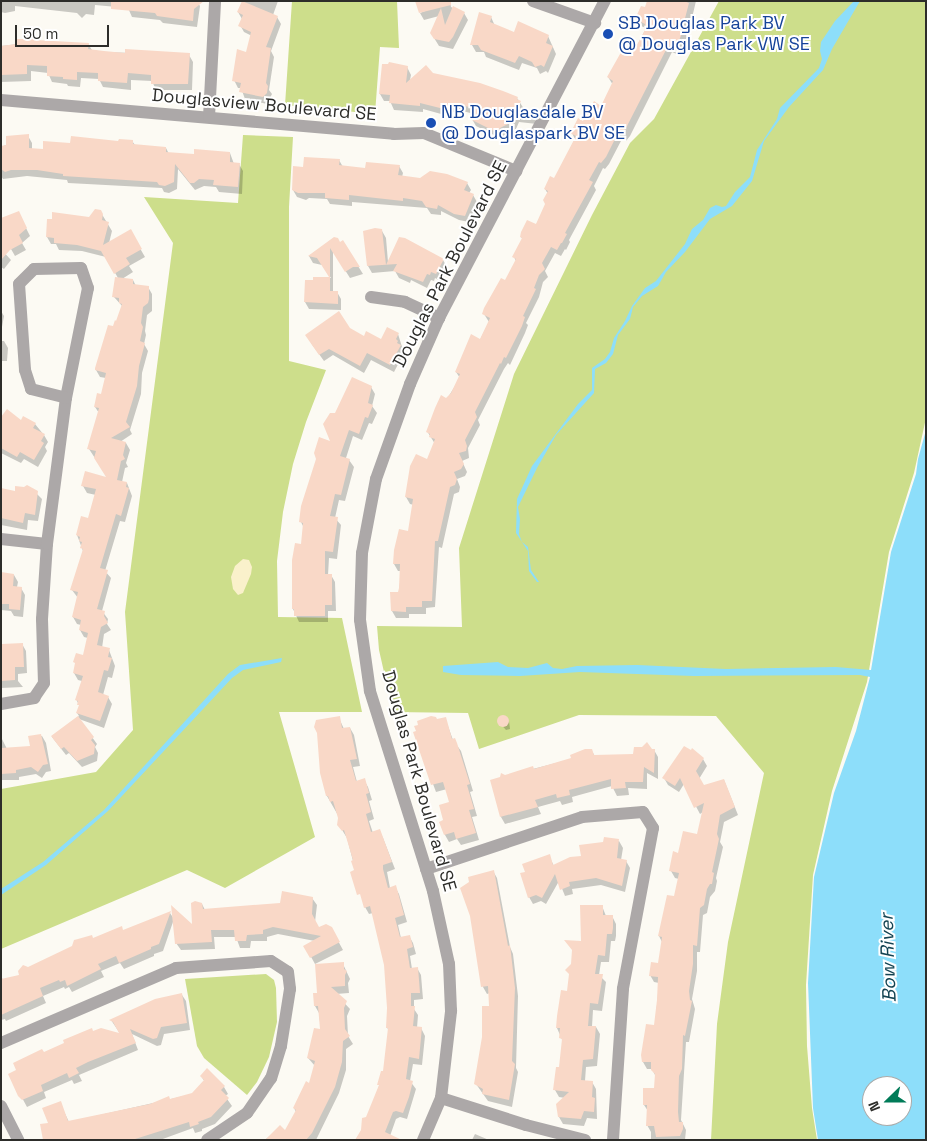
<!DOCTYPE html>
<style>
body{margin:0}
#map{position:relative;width:927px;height:1141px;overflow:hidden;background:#fcfaf3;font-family:"Space Grotesk",sans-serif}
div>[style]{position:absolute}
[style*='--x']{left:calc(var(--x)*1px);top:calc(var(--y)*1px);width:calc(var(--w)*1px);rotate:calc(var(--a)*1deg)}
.green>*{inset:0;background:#cdde8b}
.sand>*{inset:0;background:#faf1cb}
.water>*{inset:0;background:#8ddefa}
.shadow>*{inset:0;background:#0003}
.building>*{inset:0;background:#f9d8c7}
.round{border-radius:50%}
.minor>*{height:12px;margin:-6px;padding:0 6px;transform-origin:6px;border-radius:6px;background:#aca8a8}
.dots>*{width:14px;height:14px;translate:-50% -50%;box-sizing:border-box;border:2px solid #fff;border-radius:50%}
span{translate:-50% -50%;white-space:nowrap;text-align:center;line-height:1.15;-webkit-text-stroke:4px #fff;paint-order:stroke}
.transit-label{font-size:18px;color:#164399}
.left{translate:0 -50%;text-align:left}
.street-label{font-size:18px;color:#2d2d2a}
.water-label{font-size:19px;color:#144453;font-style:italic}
.frame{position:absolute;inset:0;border:2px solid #2d2d2a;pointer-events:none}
.north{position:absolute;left:862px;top:1076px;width:50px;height:50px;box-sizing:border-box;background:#fff;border:1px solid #ababaa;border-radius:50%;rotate:248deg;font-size:14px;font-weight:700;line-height:20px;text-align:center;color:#2d2d2a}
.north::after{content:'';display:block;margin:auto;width:18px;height:22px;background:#007b58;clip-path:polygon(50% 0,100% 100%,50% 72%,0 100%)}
.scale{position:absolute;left:15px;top:25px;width:94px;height:22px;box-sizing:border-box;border:2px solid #2d2d2a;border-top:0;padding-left:6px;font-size:15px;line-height:18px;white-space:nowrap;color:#2d2d2a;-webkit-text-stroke:4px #fff;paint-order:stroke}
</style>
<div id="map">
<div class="green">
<div style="clip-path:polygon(292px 1px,397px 1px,399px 48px,380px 47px,375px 114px,285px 105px)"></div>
<div style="clip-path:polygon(719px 1px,926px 1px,926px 418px,914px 473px,889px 552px,867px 682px,832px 791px,813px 875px,806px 985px,807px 1046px,812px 1108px,817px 1140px,711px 1140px,717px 1024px,728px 942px,764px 773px,716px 716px,579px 715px,479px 749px,468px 713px,393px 712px,379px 650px,377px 626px,462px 627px,459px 548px,514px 374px,592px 215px,630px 143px,654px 119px)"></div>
<div style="clip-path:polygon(243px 135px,293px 137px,289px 207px,289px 361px,326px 370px,306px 422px,293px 464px,283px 512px,277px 561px,278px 617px,342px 618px,362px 712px,279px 712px,315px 837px,225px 888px,187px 870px,1px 949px,1px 789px,96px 772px,133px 730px,125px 612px,173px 243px,144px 197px,238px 203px)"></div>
<div style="clip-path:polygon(266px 974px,274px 980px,276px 988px,277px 1022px,269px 1057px,257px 1082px,247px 1095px,204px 1058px,197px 1046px,185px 979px)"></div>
</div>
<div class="sand">
<div style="clip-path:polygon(243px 559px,249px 560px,252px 567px,251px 574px,243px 593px,238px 595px,233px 589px,231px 577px,235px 566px)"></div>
</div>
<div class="water">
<div style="clip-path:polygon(854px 1px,860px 1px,832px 49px,823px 70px,789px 107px,764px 141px,752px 181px,732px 206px,710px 219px,685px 252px,666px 272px,658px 286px,642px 296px,633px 307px,630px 319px,618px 335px,613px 354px,606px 363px,595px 369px,594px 393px,556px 435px,537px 468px,518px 507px,520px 519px,519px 534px,522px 542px,528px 547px,531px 570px,539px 582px,537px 582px,529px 571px,528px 551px,516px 533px,517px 499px,532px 466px,578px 404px,592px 390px,592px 368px,605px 359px,610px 352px,614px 338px,625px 321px,632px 306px,645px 288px,656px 281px,685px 244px,692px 229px,703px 220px,710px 208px,716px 205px,722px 207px,726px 206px,735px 192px,750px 177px,757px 150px,777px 119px,780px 108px,819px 68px,822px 59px,820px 51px,821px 42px,835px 21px)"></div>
<div style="clip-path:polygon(evenodd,926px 430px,926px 1140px,818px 1140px,813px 1108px,808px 983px,814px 877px,834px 793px,856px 731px,870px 677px,860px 675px,694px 676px,580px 672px,520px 676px,461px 675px,443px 672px,443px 666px,498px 662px,508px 667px,528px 668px,547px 663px,553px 668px,562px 669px,577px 666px,637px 665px,726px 669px,836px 667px,871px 670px,891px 552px,916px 474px,918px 459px,926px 430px,872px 1086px,902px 1086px,902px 1116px,872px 1116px,872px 1086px)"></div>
<div style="clip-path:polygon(282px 658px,281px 662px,243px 670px,232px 678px,108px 811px,46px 865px,1px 895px,1px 889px,43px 862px,104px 810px,228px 674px,240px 665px)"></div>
</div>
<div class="shadow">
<div style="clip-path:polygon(1px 1px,197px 1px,200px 6px,197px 27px,163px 23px,160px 20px,132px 17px,128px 8px,95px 5px,94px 15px,86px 14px,82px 18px,77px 13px,15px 6px,15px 11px,5px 13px,1px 12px)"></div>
<div style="clip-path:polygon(243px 1px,278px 1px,273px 15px,277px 17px,281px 24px,271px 51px,274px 57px,269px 90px,272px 94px,267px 104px,245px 99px,241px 88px,238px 88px,234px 80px,247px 53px,252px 36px,244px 32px,240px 25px,242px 19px,238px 12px)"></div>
<div style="clip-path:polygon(450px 1px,451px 7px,464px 13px,468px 20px,453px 49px,439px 46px,431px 33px,439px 16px,424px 20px,420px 13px)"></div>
<div style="clip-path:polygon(648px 1px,696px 1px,688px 35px,679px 55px,672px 52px,630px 136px,626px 141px,622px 139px,609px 164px,605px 169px,603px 168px,594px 186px,596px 190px,569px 240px,570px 242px,566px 250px,565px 249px,561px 256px,555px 253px,545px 271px,548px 277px,543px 282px,539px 297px,526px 323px,528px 325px,525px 333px,510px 365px,508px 363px,504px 369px,478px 420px,480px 425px,468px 448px,469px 458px,462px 461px,467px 472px,465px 476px,457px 479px,460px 487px,459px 492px,454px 494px,442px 548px,439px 547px,435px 607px,426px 608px,426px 614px,409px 614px,409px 618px,396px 618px,392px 611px,391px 593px,399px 593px,401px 571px,398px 571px,394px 564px,409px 532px,414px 505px,410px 504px,406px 497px,428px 460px,435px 444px,427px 431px,460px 378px,456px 372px,480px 340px,489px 322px,484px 314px,506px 282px,516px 261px,514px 257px,523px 240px,521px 237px,536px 225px,547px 204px,548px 194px,545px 189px,554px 180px,575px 139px,572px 133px,601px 107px,613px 85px,608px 77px,633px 54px,646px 28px,641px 26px,637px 19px,646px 9px)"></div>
<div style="clip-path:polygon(491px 17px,495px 26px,515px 33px,548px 36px,556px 54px,548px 73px,546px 71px,540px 74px,537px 68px,522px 63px,519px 70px,486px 57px,484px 52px,476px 52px,472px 45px)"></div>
<div style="clip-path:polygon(36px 42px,88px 44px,92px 50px,104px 52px,189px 55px,193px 62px,192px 90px,156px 90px,152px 81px,131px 80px,131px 90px,103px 87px,99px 79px,81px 78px,80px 87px,68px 86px,67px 84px,52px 82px,48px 73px,31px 71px,31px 81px,1px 82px,1px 46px)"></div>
<div style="clip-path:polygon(407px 67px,411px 75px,410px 80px,433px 74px,517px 98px,524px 109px,523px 112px,534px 118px,537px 124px,519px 122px,516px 129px,504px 135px,502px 139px,476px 126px,472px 119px,474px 114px,459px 110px,453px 112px,452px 117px,423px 109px,423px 112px,394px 110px,390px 101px,384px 101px,380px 94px)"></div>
<div style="clip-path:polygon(28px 136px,32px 143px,32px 150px,44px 150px,71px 144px,132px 141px,135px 145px,166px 148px,169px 154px,195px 155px,230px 153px,234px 164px,239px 164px,243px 171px,242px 194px,219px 192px,216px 187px,204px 186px,195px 190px,178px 169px,177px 189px,169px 193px,164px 192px,162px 188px,68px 183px,67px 180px,27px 176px,3px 179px,1px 176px,1px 147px)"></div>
<div style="clip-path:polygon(339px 160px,343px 167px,367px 169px,399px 166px,403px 173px,402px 177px,467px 183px,471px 190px,469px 193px,473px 195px,477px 202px,469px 222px,459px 220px,441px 211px,441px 215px,431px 214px,427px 208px,352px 202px,352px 206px,330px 204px,327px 199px,309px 198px,306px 200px,297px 197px,293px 190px,304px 168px)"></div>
<div style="clip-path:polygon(100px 211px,112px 231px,109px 243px,130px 231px,145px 257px,129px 266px,133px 272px,122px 279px,133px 280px,136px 286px,148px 287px,152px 294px,152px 311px,147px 315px,145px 331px,146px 335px,144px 344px,148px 351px,142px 373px,141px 394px,130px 430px,132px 434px,120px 442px,126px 443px,130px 450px,126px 463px,128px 467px,125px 468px,122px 482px,127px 483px,132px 496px,125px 522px,120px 521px,105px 571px,111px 578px,102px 611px,108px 619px,107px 624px,111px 630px,104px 634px,102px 648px,109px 650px,115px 666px,112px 678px,108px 677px,103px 695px,108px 697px,112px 704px,104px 728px,79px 719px,97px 744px,95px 747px,98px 753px,97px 761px,82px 767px,69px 753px,66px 755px,52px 737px,79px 716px,77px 713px,80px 707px,76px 699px,82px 681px,78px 680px,74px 673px,84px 657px,88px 638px,84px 637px,80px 630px,81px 625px,77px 624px,73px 617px,78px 598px,72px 590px,83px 551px,77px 535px,89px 519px,96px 495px,87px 493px,83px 486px,108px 478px,89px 449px,99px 413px,95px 407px,102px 395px,106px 378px,100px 377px,96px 370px,123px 307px,114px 297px,118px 278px,106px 257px,82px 251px,59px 250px,56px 244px,51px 244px,47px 237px,89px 219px)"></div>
<div style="clip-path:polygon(22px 220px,30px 236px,22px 243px,26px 250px,15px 256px,11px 249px)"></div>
<div style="clip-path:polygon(382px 231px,386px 238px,388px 262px,443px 260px,447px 267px,440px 281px,435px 278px,434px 281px,431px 280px,427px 288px,411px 280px,410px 283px,399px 278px,395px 271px,372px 273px,368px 266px)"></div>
<div style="clip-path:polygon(334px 238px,340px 243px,343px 242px,363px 274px,350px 278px,333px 251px,333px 292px,337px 292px,341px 299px,341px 310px,309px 309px,305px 302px,314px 278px,331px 278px,322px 265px,313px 263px,309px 256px)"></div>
<div style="clip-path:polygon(1px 249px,11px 260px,4px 269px,1px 267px)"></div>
<div style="clip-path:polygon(1px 311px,4px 316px,2px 327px,1px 327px)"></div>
<div style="clip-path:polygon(349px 329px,364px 337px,382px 340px,398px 334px,404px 353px,394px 372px,371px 360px,364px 373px,333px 355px,324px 361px,311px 343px)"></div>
<div style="clip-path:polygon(1px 341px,4px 341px,8px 348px,7px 361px,1px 361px)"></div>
<div style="clip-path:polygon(371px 387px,375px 394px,372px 406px,377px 413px,372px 424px,369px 423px,362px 440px,353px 436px,346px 458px,349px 460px,354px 467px,345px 501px,339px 500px,335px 518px,341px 525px,337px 559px,329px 558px,328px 575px,331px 575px,335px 582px,336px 611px,328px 611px,328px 622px,299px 622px,293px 609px,304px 528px,301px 522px,332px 443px,336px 414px)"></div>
<div style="clip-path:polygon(1px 419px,35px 424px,44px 435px,48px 442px,45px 447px,47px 451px,38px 467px,24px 459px,21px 463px,1px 453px)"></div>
<div style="clip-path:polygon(17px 487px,30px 487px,42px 499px,38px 521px,28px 520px,27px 530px,1px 525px,1px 490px,16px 492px)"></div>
<div style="clip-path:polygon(1px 575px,14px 575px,18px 582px,17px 587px,21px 588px,25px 595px,23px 617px,14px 616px,11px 611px,1px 610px)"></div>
<div style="clip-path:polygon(22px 644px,26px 651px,27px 673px,18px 674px,18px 681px,23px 687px,1px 688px,1px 668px,4px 670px)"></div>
<div style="clip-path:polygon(504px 716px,509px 721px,510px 729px,506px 730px,498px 721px)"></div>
<div style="clip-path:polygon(339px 718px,344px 729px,350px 728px,354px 735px,360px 766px,353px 767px,357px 782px,364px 780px,368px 787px,372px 800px,369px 801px,374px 819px,369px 821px,373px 833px,379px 831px,383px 838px,395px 869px,387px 872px,390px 888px,395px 887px,399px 894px,407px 922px,398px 925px,401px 938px,409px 936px,413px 943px,416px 954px,410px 956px,412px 969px,417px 968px,421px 975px,423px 999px,414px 1000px,414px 1009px,418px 1015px,417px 1028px,421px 1028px,425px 1036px,422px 1065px,413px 1064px,410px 1081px,416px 1089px,407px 1119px,400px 1117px,396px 1119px,390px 1136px,393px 1140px,367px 1118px,384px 1073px,389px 1032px,387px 1027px,389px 1008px,385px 965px,373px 913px,369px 914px,365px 907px,347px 838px,339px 825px,339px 817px,327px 796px)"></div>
<div style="clip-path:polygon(445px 718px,453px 740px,461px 751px,473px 791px,470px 792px,477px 816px,472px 817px,479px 840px,461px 845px,457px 839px,449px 842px,445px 835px,445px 821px,451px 803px,447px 789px,436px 792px,414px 733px)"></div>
<div style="clip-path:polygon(42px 736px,46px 743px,51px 771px,46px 772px,42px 778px,36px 774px,19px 777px,19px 780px,1px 780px,1px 737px,7px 749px,31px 747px,30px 738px)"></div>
<div style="clip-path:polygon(591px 750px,595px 756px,634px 755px,654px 750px,658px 757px,658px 779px,647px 773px,647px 789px,628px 788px,629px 795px,617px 796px,612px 786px,572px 797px,573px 802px,562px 805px,560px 801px,538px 807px,541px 814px,505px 824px,501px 817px,505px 776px,572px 759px)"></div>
<div style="clip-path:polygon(703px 759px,707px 766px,699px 779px,703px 786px,724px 780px,738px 815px,724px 822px,720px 842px,723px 847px,716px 878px,717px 881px,715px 891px,710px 897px,707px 913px,703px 915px,700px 952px,697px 952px,697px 971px,692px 999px,695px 1009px,689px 1042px,686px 1042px,681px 1120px,686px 1130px,685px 1140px,651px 1140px,651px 1132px,647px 1125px,648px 1111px,644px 1105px,656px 1090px,656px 1077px,652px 1069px,647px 1069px,643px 1062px,655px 1026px,659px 983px,654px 982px,650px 975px,659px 965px,662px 942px,659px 936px,675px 897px,679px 879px,675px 878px,671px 871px,679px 854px,698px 835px,703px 812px,700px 814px,684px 784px,679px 792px,668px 785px,664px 778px)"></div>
<div style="clip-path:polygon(619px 841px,623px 848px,621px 860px,626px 861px,630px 868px,625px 892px,601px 885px,572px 889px,573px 894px,565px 896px,559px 881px,546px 904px,541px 901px,533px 904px,529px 897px,526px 872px,549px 856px,554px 866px,582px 857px)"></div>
<div style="clip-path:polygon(493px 871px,497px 878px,510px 947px,513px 954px,518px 996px,516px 1068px,518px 1072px,512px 1107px,488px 1101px,476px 1084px,490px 1007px,490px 993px,487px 994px,483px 987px,471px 883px)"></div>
<div style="clip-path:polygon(312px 898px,317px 905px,315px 922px,319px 929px,331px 928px,343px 950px,315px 964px,305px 946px,315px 941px,278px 934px,267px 937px,267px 941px,251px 941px,250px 948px,240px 948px,236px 937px,214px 937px,215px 949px,181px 950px,176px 943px,194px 927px,202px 904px,205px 910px,281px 904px)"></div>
<div style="clip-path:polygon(602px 906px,606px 916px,612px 916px,616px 924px,616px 936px,615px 941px,611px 941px,609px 962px,601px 962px,599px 975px,606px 982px,602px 1011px,593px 1010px,592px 1027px,596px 1027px,600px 1034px,597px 1066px,586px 1067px,585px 1081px,592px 1082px,596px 1089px,597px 1119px,587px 1118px,584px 1126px,563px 1124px,559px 1117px,565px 1098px,559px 1097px,555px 1090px,560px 1068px,563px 1042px,557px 1028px,568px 992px,573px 964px)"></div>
<div style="clip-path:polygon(170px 913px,174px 919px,163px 951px,154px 954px,154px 956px,124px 969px,120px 963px,101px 971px,104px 977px,72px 992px,69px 987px,65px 989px,64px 987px,43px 996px,46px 1003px,6px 1021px,5px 1019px,1px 1020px,1px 978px,5px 980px,21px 975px,28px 968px,93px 939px,123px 931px)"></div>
<div style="clip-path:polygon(343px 964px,350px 979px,348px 983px,349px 993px,336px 994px,350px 1009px,347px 1016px,348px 1036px,353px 1044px,346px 1049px,346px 1070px,339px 1093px,316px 1140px,265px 1140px,280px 1127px,285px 1132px,296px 1112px,294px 1108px,310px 1084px,315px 1066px,308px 1058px,321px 1030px,319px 1013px,315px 1006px,318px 995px)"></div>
<div style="clip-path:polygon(182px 995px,186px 1001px,190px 1030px,164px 1034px,161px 1045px,157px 1046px,132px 1034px,138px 1050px,79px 1075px,82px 1081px,74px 1084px,72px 1080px,44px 1092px,46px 1098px,27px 1107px,14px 1083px,44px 1054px,93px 1033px,121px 1035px,111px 1020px)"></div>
<div style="clip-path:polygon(201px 1076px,224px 1087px,228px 1094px,225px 1096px,232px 1106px,215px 1124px,202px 1129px,202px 1131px,195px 1133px,193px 1128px,160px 1140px,44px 1140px,49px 1123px,60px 1103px,69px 1122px,193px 1094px,205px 1082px)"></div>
<div style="clip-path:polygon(475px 1134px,489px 1140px,472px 1140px)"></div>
</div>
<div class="building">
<div style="clip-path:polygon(111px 1px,204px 1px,194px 9px,193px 21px,157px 16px,155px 13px,111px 9px)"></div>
<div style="clip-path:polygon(242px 1px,278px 16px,266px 47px,271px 48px,266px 83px,268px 86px,267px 93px,263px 97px,239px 92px,241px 83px,232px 81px,237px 49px,246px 52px,251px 32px,238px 26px,243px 15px,237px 12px)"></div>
<div style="clip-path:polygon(415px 1px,451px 1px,451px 5px,419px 13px)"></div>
<div style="clip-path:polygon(647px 1px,684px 1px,689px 3px,683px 26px,685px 27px,675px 49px,668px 46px,626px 128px,621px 134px,618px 133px,606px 157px,601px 163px,599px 162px,589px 180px,593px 182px,565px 233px,567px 234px,562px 243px,561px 243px,557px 250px,551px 247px,542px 263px,545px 269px,539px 275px,534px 288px,536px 289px,523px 316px,525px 317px,522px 326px,506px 358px,504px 357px,501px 364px,500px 363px,475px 412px,477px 417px,465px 440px,467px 446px,466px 451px,459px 453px,464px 464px,461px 469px,454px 472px,457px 479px,455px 485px,450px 487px,438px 541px,435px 541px,432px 601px,422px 601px,422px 607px,406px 607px,406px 612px,391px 611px,390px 592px,398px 592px,399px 588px,400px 564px,393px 564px,394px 550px,399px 529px,408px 531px,413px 499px,405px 497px,410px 466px,416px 454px,427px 459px,435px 439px,429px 437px,430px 434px,426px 432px,435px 408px,441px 395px,446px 398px,451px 393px,460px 374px,455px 372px,471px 334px,480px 339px,490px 318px,482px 314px,484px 308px,501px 278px,505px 280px,516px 259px,512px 257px,522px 238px,520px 237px,521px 232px,527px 220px,536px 224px,545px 204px,543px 200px,548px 191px,544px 189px,550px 176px,554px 178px,576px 136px,570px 133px,573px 128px,578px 118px,583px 121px,594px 101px,601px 106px,613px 81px,607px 77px,624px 47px,633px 52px,644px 32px,645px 24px,635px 19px,641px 6px,645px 7px)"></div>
<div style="clip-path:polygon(453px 6px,465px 12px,453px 37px,449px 42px,434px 39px,430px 33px,441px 8px,445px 25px)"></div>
<div style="clip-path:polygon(479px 12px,492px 16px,490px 22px,514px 32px,518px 21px,549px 35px,546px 43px,553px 46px,544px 67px,541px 65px,535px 67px,532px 62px,519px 56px,515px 63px,481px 50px,478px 45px,470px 45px)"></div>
<div style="clip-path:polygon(28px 34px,36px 40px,89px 43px,88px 49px,104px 51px,125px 53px,125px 49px,190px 53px,188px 84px,151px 84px,151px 75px,128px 73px,127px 83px,98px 81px,98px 73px,77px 72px,77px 80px,63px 79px,63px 77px,47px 76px,47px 66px,27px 65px,27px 74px,1px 75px,1px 46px,16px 44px,16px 39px,23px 39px)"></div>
<div style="clip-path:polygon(389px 62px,408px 66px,406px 83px,426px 65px,433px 73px,480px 83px,503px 91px,518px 97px,517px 99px,521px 101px,518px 108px,535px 117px,515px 116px,512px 122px,500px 128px,498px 133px,470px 119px,475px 108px,454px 104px,449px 105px,448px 110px,420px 103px,420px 106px,389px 103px,390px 95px,379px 94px,382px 64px,388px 64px)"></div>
<div style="clip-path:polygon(29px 134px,29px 148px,43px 149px,43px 141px,70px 143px,71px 136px,118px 141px,119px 139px,133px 140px,133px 144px,166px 147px,166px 152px,194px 154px,194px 149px,230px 152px,230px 162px,240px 163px,238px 187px,213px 185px,214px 180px,199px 179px,194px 183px,190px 183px,175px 164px,174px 182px,165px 186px,159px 185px,157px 182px,63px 176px,63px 174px,37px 170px,11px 170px,5px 172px,1px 169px,1px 146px,6px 145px,6px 136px)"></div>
<div style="clip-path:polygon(304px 157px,340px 159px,339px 165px,365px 168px,366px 162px,400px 165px,398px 175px,420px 178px,430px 171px,447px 174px,468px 182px,464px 190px,474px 194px,465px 216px,454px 214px,438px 205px,437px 209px,426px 207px,422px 201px,403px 198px,403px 201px,349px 195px,349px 200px,325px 198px,325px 193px,298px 193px,292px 190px,293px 166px,303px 167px)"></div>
<div style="clip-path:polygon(95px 209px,101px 210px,103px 214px,102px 220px,109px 222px,103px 245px,131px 229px,142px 249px,126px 258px,130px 264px,114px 274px,101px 251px,77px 245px,54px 243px,54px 238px,46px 237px,47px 219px,52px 219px,52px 212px,89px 217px)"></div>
<div style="clip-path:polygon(19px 211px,27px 228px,19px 235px,23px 243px,10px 250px,1px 260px,1px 218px)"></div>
<div style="clip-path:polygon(375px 228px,382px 229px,386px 265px,399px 237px,405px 238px,444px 259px,436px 274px,431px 272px,430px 275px,427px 274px,423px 282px,393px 271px,397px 264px,367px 266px,363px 231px)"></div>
<div style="clip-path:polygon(334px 237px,338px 238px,340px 242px,343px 240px,360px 267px,353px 267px,345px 272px,330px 248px,330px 291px,338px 291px,338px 304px,304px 302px,305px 280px,313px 280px,313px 277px,329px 277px,317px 258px,308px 256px)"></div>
<div style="clip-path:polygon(115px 277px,133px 279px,133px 284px,149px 286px,149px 299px,148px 303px,143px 307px,141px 323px,143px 327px,140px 341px,145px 343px,139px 366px,137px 386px,126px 422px,130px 427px,111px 438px,126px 442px,123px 455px,125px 459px,121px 461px,117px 480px,127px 482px,126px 487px,129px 488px,121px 516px,116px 514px,100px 568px,108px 570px,97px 609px,105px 611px,104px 616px,108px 623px,101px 627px,97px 645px,110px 648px,108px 657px,112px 658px,108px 671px,104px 670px,98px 692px,109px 696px,100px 721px,76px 713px,79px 705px,77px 705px,78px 701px,75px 700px,83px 676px,73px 673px,75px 663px,73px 662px,76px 653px,83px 655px,88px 633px,79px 630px,81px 620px,72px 617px,78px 592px,70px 590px,83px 549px,80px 548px,82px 542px,79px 541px,80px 537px,76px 535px,81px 516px,88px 518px,96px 489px,81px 486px,85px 471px,106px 477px,94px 458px,96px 451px,87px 449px,99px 408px,94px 407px,97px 393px,101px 394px,106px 373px,95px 370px,95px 368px,108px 325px,113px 326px,115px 320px,116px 321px,122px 304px,119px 303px,119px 298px,112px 297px)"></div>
<div style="clip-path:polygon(339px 311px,350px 328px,364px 336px,366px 331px,381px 339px,387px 327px,399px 333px,396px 339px,398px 341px,397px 343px,401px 345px,390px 365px,367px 353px,360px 366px,329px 349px,319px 355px,305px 335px)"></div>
<div style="clip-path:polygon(352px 377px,372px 386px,368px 403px,373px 405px,368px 418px,365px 417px,359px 434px,349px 430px,340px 456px,350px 459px,341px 495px,335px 494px,330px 516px,338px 517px,333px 552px,325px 551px,325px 574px,332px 574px,332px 605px,325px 605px,325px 616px,294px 616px,294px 609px,292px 609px,292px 560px,295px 543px,301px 544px,303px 523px,299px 522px,301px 506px,316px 459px,314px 453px,319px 437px,330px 441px,323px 424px,330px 413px,335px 413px)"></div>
<div style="clip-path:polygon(7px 409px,21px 420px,23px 416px,36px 423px,33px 428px,45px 434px,41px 441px,44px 443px,34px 460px,20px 452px,17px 457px,1px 448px,1px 417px)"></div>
<div style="clip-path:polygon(27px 485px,38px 491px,35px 515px,25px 513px,23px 523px,1px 518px,1px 488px,15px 491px,15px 486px,24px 487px)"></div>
<div style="clip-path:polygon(1px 572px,14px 574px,13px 586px,22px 587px,20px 610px,9px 609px,9px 604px,1px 604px)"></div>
<div style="clip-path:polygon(23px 643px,24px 667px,15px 667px,15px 680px,1px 681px,2px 644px)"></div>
<div class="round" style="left:497px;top:715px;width:12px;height:12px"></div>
<div style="clip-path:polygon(78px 716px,94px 737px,91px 740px,95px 745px,94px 754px,77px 761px,64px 747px,61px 749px,51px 736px)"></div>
<div style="clip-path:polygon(340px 716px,342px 728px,350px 727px,357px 759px,350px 760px,356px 781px,365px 778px,369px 793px,366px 794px,371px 812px,366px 814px,371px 832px,380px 829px,392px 862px,383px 865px,383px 869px,388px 888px,396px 885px,404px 915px,395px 918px,400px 937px,410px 935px,413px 947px,407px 949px,410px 968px,418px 967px,420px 993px,411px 993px,411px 1006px,415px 1006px,413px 1026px,422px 1027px,419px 1059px,409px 1057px,406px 1079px,413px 1081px,409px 1097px,403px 1113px,396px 1111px,393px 1112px,385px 1132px,402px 1140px,355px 1140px,361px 1130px,362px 1118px,366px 1117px,379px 1085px,377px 1085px,381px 1071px,383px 1071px,388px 1028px,386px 1028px,387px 1008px,384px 965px,370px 906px,364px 908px,360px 894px,357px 895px,350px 872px,354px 870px,351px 861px,353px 860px,344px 830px,342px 831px,337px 825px,338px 818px,333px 801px,330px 802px,328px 796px,326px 796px,320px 773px,317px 733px,314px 727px,316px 720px)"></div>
<div style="clip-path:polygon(431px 716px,436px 717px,437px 719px,446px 717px,452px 739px,455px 738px,457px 743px,470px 784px,467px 785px,474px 809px,469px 810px,476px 833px,456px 839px,454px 832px,444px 835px,439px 822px,443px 820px,439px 805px,449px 802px,443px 782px,431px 785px,413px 732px,416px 731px,414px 726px,418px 725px,417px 721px)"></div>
<div style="clip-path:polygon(41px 734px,48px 764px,43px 765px,38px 772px,31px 767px,16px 770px,16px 773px,1px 774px,1px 748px,30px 746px,28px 736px)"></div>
<div style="clip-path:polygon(647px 742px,652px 749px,655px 749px,654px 773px,644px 767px,643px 782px,625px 782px,626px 788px,611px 789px,611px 779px,569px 790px,570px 795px,557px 798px,556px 794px,535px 800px,538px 807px,500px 817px,490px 780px,500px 777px,501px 773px,505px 775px,533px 766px,534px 769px,571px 758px,570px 755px,585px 749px,592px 749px,594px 755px,633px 754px,634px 747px,642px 747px)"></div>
<div style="clip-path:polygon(684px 746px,691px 750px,692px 748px,704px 758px,696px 771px,704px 785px,724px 779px,735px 807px,720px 815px,717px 834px,719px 839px,712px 872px,714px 873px,712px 884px,710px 884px,707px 889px,704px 905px,700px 908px,697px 946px,693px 945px,693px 964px,689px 991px,690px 1000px,692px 1001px,685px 1036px,683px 1035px,682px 1069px,679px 1076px,678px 1112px,679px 1122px,683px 1122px,683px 1129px,680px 1136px,656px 1137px,654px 1126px,646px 1126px,647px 1105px,643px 1105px,643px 1088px,654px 1088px,655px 1074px,651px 1070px,651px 1062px,642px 1062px,641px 1055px,646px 1024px,654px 1025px,657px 1000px,658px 977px,649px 976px,651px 962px,658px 963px,662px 937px,658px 936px,667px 895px,674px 896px,679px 873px,669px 871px,673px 851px,678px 853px,683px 831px,697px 834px,704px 803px,694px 808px,680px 778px,675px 786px,662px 778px)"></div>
<div style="clip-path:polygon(604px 837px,619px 839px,617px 858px,627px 860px,622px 886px,596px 878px,569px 882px,570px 886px,560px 890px,555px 874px,542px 898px,536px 895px,528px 898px,520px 873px,525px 872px,522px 864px,550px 854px,553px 865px,570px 857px,581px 856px,579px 845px,603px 842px)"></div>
<div style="clip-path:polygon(494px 870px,508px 946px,510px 945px,515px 988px,512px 1061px,515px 1064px,509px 1100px,482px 1094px,483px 1089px,474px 1084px,482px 1037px,482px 1006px,489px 1006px,488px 986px,481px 987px,470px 916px,460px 888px,469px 882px,468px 877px)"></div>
<div style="clip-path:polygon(282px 891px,313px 897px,312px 914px,319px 927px,326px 924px,332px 927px,340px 942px,310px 958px,303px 946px,321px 936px,273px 927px,263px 930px,263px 934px,247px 935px,246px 941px,235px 941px,234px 930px,211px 930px,212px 942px,175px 944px,171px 905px,192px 924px,191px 903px,195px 901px,202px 903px,203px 909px,280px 903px)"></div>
<div style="clip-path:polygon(580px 905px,603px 905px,603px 915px,613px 915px,613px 928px,612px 934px,607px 934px,605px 956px,598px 955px,595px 974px,603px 974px,598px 1004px,590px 1003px,588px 1026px,596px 1026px,593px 1059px,583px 1060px,581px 1080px,593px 1081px,592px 1097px,595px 1098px,594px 1112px,584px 1111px,581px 1119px,558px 1117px,556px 1104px,569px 1092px,553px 1090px,556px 1067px,559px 1067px,562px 1039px,559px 1038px,560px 1028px,556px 1028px,557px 1016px,561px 990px,567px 991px,569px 974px,565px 970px,571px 964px,572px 950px,564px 940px,581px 941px)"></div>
<div style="clip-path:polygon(171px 911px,159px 944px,151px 947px,151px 949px,119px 963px,116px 956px,98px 964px,101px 969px,67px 986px,65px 980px,60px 982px,59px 980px,40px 988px,43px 996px,1px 1015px,1px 979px,19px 975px,18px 971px,23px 965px,28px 967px,72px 946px,74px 940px,78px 939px,92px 935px,93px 938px,122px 926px,123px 930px)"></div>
<div style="clip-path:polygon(344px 962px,344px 969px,347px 971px,345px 975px,345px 986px,331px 987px,347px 1001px,344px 1008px,345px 1029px,350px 1036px,343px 1041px,342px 1062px,335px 1087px,312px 1133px,306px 1140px,265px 1140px,280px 1125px,285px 1130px,296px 1110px,293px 1108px,306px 1081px,309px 1083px,315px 1061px,307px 1058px,314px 1028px,320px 1029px,318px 1006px,314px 1006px,313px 993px,317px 993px,315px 964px)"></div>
<div style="clip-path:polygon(182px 993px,187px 1023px,161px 1027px,157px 1038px,153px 1039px,130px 1029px,136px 1043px,88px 1062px,76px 1068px,79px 1073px,69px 1078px,67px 1073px,41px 1085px,43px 1091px,22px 1100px,18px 1096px,8px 1074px,16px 1070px,13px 1063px,42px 1049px,44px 1052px,64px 1043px,63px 1040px,92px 1028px,93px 1031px,101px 1028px,119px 1033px,113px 1022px,109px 1020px,155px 999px)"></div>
<div style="clip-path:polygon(207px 1068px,225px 1086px,221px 1090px,229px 1098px,211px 1117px,198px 1122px,199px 1124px,190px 1127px,189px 1122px,132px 1140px,43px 1140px,40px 1124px,48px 1123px,42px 1108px,61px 1101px,68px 1121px,150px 1104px,169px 1096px,170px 1099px,192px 1093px,204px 1080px,200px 1076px)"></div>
</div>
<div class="minor">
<div style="--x:533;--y:1;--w:66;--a:19.5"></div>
<div style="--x:1;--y:100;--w:394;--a:4.9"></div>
<div style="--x:394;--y:134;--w:30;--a:-2"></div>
<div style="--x:424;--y:133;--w:100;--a:22.4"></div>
<div style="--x:209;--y:117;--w:116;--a:-87"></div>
<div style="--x:371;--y:297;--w:34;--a:8"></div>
<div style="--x:405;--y:302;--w:38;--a:25"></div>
<div style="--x:1;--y:539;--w:46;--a:6.2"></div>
<div style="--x:1;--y:704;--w:34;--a:-10"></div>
<div style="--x:34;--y:698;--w:18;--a:-56"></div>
<div style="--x:44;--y:683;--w:64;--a:-91.8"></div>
<div style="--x:42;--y:619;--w:75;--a:-86.2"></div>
<div style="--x:47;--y:544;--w:147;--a:-82.6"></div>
<div style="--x:66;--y:398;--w:112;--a:-78.7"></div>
<div style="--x:88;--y:288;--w:21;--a:-109"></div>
<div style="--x:81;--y:268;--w:47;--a:178.8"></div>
<div style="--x:34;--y:269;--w:21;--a:135"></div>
<div style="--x:19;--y:284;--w:86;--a:86"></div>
<div style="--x:25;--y:370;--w:20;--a:72"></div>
<div style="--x:31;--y:389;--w:36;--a:14"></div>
<div style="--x:426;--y:869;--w:164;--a:-18.4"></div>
<div style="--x:582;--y:817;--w:61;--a:-4.7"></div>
<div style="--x:643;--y:812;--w:19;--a:58"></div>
<div style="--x:653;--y:828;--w:164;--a:100.6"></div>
<div style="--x:623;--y:989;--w:151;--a:93.8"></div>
<div style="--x:1;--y:1043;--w:190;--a:-23.2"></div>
<div style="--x:176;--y:968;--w:95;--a:-4.2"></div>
<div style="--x:271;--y:961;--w:20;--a:33"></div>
<div style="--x:288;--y:972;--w:17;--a:83"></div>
<div style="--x:290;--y:989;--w:58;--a:99"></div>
<div style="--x:281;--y:1046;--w:34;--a:107"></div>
<div style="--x:271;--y:1078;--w:42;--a:124.4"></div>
<div style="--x:247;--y:1113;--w:48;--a:146"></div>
<div style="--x:441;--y:1098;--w:89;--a:17.6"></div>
<div style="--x:526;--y:1125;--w:61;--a:14.3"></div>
<div style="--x:1;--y:1106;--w:38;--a:63"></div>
<div style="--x:423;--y:1140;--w:46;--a:-66.8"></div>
<div style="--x:441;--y:1098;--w:88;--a:-83.4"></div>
<div style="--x:451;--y:1011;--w:47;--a:-92.4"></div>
<div style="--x:449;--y:964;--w:75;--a:-102.4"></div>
<div style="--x:433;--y:891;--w:210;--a:-107.5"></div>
<div style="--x:370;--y:691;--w:72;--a:-98"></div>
<div style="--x:360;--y:620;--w:67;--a:-88.3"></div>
<div style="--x:362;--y:553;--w:75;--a:-79.3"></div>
<div style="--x:376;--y:479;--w:101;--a:-70.3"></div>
<div style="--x:410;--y:384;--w:72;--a:-66.3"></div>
<div style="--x:439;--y:318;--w:358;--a:-62.4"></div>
</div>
<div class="dots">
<div style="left:608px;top:34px;background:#1a4fb4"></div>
<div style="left:431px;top:123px;background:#1a4fb4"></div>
</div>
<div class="transit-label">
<span class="left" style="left:618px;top:34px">SB Douglas Park BV<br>@ Douglas Park VW SE</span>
<span class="left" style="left:441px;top:123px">NB Douglasdale BV<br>@ Douglaspark BV SE</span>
</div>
<div class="street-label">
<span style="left:264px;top:105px;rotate:5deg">Douglasview Boulevard SE</span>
<span style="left:450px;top:264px;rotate:-63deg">Douglas Park Boulevard SE</span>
<span style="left:419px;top:781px;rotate:74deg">Douglas Park Boulevard SE</span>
</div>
<div class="water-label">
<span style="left:888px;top:958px;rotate:-92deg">Bow River</span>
</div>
<div class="frame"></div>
<div class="north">N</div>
<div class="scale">50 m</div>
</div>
